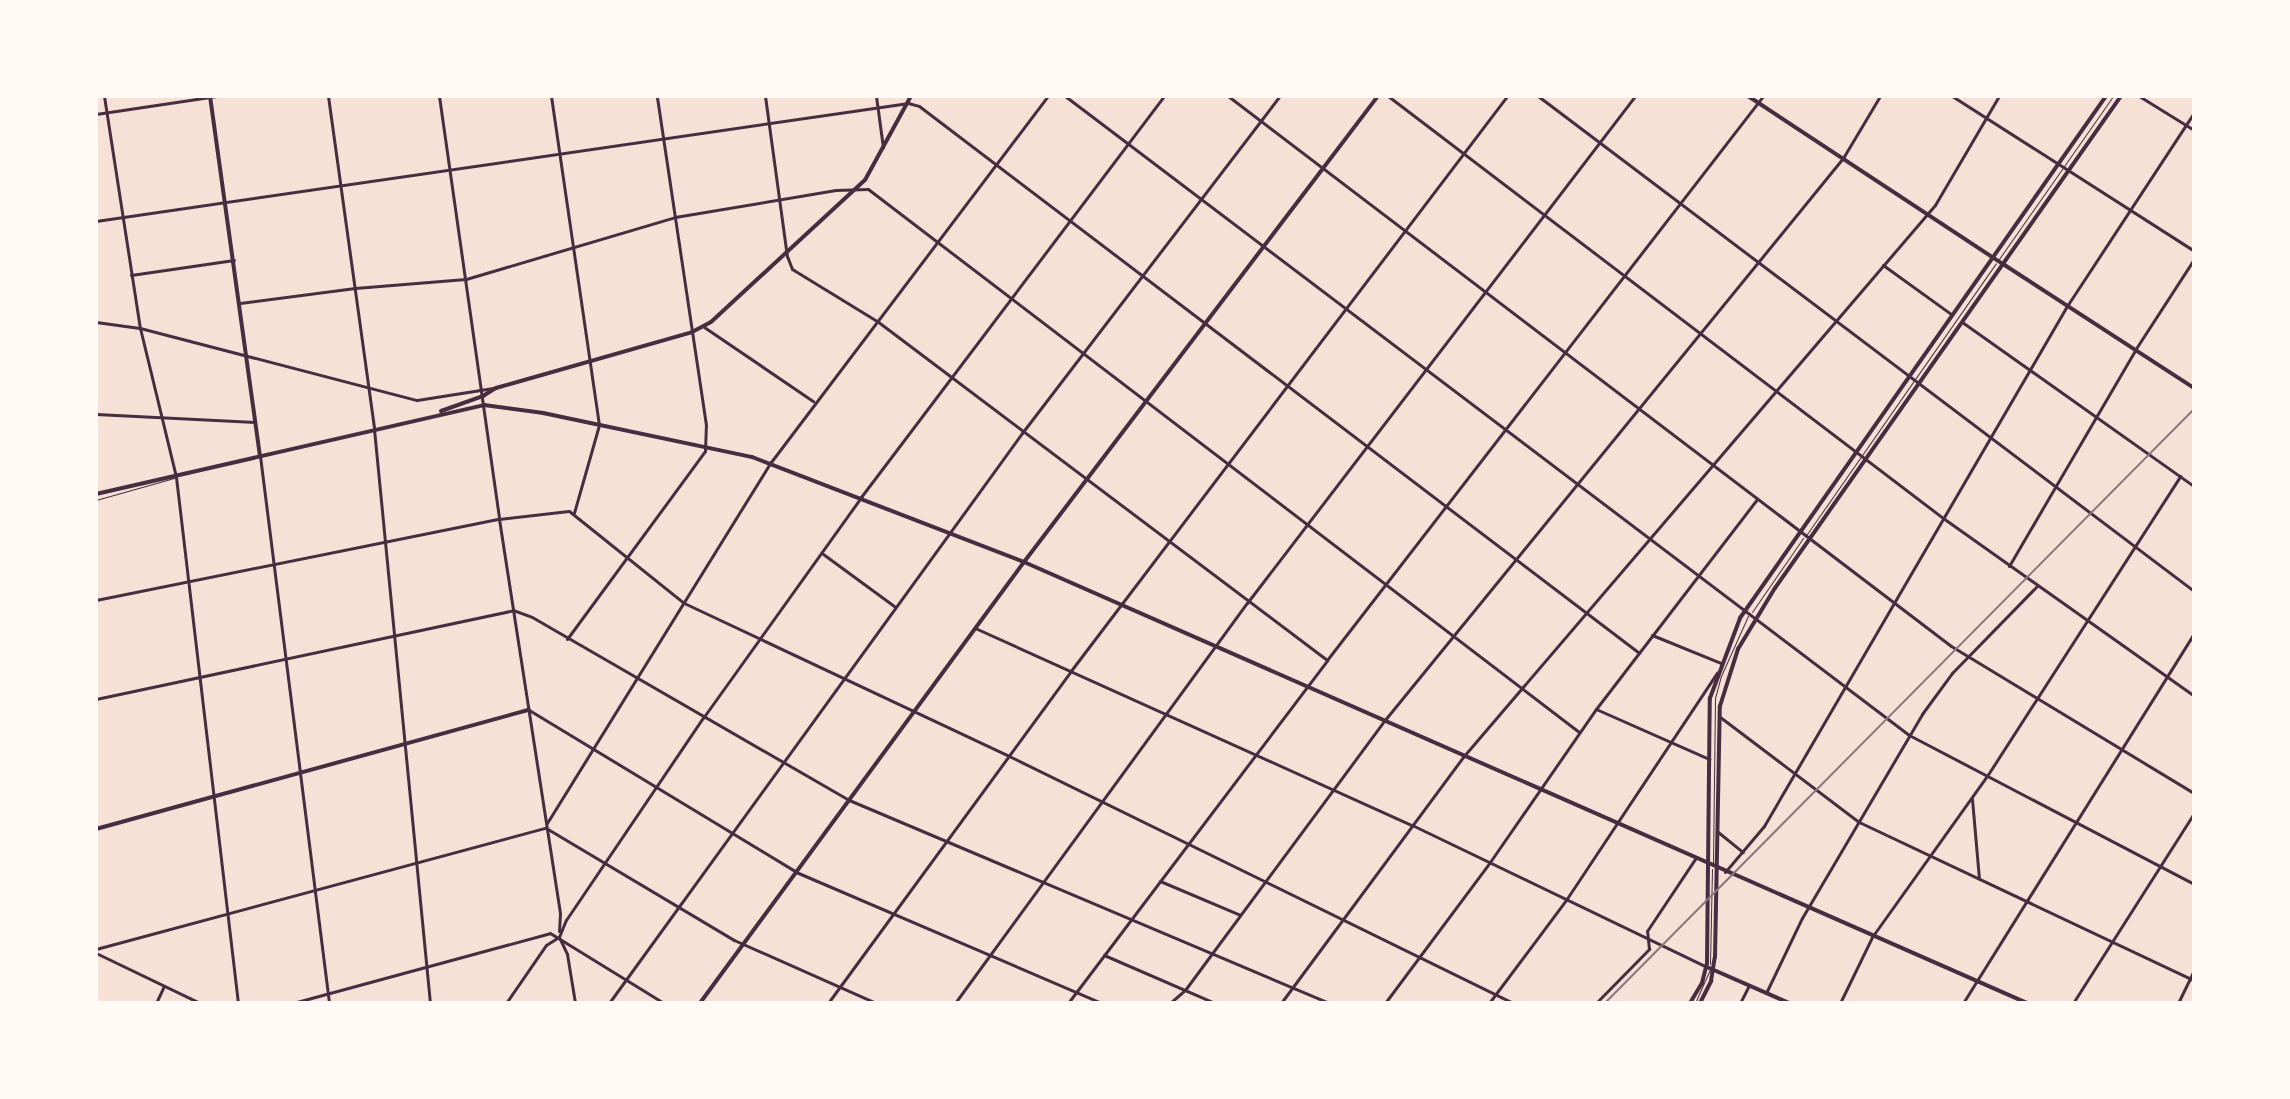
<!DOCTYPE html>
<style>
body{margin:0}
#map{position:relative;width:2290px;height:1099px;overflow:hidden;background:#f7e1d7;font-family:"Times New Roman",serif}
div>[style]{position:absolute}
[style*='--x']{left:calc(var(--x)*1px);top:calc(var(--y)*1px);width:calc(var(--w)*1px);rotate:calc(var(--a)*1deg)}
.service>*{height:1px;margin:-0.5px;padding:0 0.5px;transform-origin:0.5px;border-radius:0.5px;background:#4a2c40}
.minor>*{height:3px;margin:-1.5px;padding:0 1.5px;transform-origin:1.5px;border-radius:1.5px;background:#4a2c40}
.tertiary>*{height:3px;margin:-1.5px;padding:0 1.5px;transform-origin:1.5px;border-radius:1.5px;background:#4a2c40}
.secondary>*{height:4px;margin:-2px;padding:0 2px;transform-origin:2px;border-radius:2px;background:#4a2c40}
.primary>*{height:4px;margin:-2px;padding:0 2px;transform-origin:2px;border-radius:2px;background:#4a2c40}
.rail>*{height:2px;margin:-1px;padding:0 1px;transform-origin:1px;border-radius:1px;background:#8f747c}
span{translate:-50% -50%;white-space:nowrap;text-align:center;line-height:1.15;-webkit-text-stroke:8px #fffaf5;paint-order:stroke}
.frame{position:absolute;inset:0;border:98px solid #fffaf5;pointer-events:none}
</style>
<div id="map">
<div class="service">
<div style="--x:1999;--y:259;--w:199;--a:-55"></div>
<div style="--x:96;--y:500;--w:81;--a:-15.8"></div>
<div style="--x:1807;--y:534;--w:330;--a:-55.1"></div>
<div style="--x:1752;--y:612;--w:90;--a:-55.4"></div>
<div style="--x:1713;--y:864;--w:166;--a:-89.3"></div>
<div style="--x:1715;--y:698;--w:23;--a:-75"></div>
<div style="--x:1721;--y:676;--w:66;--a:-65.8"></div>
<div style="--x:1710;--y:964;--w:95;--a:-88.8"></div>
<div style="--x:1695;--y:1003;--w:37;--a:-66"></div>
</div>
<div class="minor">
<div style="--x:328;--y:96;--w:336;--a:82.1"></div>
<div style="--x:374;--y:429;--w:577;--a:84.43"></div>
<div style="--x:439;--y:96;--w:427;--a:81.9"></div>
<div style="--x:499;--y:519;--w:399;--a:81.2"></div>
<div style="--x:560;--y:913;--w:18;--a:93"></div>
<div style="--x:551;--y:96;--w:332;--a:81.7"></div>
<div style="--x:599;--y:425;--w:91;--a:105.9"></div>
<div style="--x:765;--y:96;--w:162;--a:82.2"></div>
<div style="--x:787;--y:256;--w:14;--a:69"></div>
<div style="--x:792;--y:269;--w:100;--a:31.5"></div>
<div style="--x:877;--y:321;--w:563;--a:36.99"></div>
<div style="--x:876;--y:96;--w:52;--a:82.3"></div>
<div style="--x:1065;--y:96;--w:1059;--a:37.13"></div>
<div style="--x:1909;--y:735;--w:322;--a:27.6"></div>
<div style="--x:1228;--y:96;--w:908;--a:37.26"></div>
<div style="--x:1951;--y:646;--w:284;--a:31.2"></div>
<div style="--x:1388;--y:96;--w:697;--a:37.25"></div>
<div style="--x:1943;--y:518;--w:308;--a:35.3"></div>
<div style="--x:1538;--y:96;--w:822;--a:37.04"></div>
<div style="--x:1952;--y:96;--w:287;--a:32.6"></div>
<div style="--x:2139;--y:96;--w:65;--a:31.7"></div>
<div style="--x:96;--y:114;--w:122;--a:-8.5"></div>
<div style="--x:96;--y:221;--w:821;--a:-8.27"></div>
<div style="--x:908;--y:103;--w:11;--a:15"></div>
<div style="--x:919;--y:106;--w:904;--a:37.22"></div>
<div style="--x:1883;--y:265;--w:84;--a:35.8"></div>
<div style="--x:131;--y:275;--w:104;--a:-8.3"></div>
<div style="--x:240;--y:303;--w:116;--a:-7.4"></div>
<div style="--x:355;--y:288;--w:111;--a:-4.6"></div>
<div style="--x:466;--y:279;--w:218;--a:-16.5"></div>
<div style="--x:675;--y:217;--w:163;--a:-9.5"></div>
<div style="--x:836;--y:190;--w:32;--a:-2"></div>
<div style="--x:868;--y:189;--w:895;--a:37.37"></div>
<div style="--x:96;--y:322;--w:44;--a:7.8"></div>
<div style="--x:140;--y:328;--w:286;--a:14.6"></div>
<div style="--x:417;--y:400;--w:77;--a:-9"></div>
<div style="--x:1962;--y:322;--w:284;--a:35.3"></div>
<div style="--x:704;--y:327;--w:132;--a:34.2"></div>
<div style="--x:96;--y:414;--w:159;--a:2.9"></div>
<div style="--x:823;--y:554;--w:88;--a:36.2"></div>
<div style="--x:2009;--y:566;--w:250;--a:-59.7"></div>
<div style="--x:2135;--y:350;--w:108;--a:-57"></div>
<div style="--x:96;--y:600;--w:411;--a:-11.4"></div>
<div style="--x:499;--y:519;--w:70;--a:-6.5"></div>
<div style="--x:569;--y:511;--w:147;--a:38.7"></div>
<div style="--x:684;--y:603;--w:359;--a:25.2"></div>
<div style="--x:1009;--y:756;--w:561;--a:26.11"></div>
<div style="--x:1652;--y:635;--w:74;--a:22.1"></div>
<div style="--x:567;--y:639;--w:233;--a:-53.7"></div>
<div style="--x:705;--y:451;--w:26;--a:-88"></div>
<div style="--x:706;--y:425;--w:333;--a:-98.5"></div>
<div style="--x:96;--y:699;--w:426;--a:-12"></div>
<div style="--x:513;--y:610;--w:20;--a:20"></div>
<div style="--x:532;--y:617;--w:366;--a:30"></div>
<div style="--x:849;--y:800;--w:521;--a:22.92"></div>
<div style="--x:1596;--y:709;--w:124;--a:23.9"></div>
<div style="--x:1720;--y:717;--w:174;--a:37.1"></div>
<div style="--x:1859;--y:822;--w:370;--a:25.3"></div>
<div style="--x:300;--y:773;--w:232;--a:82.8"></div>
<div style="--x:1972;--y:799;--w:80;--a:85"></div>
<div style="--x:547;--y:823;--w:425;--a:-58.2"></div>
<div style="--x:771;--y:462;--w:459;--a:-52.9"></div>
<div style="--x:1718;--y:832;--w:32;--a:39"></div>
<div style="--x:796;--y:872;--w:332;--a:23.2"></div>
<div style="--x:1725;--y:872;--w:60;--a:-49.7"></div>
<div style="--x:1764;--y:826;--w:602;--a:-59.77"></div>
<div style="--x:2067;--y:306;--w:231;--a:-56.7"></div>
<div style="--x:1160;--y:881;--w:87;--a:23"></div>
<div style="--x:560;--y:939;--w:17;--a:65"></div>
<div style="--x:567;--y:954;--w:50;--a:80.7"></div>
<div style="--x:96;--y:949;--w:466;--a:-15.1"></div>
<div style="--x:546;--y:828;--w:219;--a:30.8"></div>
<div style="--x:734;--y:940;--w:155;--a:23.9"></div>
<div style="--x:96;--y:953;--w:115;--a:25.7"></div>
<div style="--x:1104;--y:955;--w:121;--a:23.4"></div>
<div style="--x:1766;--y:993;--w:83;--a:-64.4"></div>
<div style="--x:1802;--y:918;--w:237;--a:-59.5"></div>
<div style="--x:1922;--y:714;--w:51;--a:-53.8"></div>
<div style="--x:1952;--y:673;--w:122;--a:-45.7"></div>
<div style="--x:156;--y:1003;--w:17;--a:-65"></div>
<div style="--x:293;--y:1003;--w:266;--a:-15.2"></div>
<div style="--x:550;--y:933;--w:134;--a:31.6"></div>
<div style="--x:506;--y:1003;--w:70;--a:-55.4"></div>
<div style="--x:546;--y:945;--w:15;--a:-32"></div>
<div style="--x:559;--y:937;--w:18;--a:-68"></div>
<div style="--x:566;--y:920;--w:244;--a:-55.9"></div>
<div style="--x:703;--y:718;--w:272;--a:-54.4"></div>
<div style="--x:861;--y:497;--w:503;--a:-52.92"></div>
<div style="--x:609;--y:1003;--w:704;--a:-54.07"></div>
<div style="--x:1022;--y:433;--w:424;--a:-52.6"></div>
<div style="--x:828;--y:1003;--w:410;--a:-53.8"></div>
<div style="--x:1070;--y:672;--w:723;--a:-52.81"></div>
<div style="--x:955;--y:1003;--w:495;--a:-53.9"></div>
<div style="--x:1247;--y:603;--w:638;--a:-52.57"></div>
<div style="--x:1068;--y:1003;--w:430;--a:-52.9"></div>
<div style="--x:1327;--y:660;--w:713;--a:-52.29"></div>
<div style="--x:1170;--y:1003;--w:20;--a:-41"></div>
<div style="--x:1185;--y:990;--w:335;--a:-53.5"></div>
<div style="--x:1384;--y:721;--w:726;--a:-50.81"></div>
<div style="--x:1843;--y:158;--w:72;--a:-59.2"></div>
<div style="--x:1281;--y:1003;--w:306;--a:-53.5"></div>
<div style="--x:1463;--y:757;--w:726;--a:-49.47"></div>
<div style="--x:1935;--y:205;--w:126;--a:-59.6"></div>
<div style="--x:1385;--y:1003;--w:176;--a:-53.3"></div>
<div style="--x:1490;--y:862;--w:186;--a:-55.3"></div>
<div style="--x:1596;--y:709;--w:265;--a:-52.5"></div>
<div style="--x:1489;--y:1003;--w:129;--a:-53.2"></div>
<div style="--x:1566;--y:900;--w:273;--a:-56.4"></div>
<div style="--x:1596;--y:1003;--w:76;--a:-45.5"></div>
<div style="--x:1649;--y:949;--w:18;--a:-96"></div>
<div style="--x:1647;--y:931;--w:87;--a:-56.3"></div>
<div style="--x:1740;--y:1003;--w:20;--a:-63"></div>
<div style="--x:1840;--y:1003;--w:73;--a:-64.1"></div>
<div style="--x:1872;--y:937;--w:198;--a:-54.5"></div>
<div style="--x:1987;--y:776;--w:357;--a:-57.2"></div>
<div style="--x:1963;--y:1003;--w:435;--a:-58"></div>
<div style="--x:2073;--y:1003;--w:225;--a:-57.5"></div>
<div style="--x:2178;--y:1003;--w:37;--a:-64"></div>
</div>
<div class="tertiary">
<div style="--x:104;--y:96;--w:235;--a:81.2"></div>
<div style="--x:140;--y:328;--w:153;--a:76.4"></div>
<div style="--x:176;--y:477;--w:530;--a:83.28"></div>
<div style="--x:260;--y:456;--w:319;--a:82.8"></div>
<div style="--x:975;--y:628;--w:479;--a:24.3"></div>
<div style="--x:1412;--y:825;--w:327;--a:25.7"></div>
<div style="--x:529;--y:710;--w:312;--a:31.2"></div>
</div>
<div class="secondary">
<div style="--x:210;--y:96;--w:363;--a:82.1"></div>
<div style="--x:2003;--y:264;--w:228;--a:33"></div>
<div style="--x:483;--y:396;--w:15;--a:-32"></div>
<div style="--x:496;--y:388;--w:204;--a:-15.9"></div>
<div style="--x:692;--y:332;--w:21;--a:-28"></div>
<div style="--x:711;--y:322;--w:209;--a:-42.7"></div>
<div style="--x:865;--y:180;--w:96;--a:-61.3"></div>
<div style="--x:96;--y:829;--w:449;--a:-15.4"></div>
<div style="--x:1707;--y:967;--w:90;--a:23.7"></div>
<div style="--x:700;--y:1003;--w:547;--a:-53.7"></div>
<div style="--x:1024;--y:562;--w:585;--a:-52.78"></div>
</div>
<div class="primary">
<div style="--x:1748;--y:96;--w:305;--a:33.4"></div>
<div style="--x:441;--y:411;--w:45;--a:-19.7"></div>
<div style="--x:96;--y:494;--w:398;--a:-12.9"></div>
<div style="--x:484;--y:405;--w:60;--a:7.7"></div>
<div style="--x:543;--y:413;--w:214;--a:11.9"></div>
<div style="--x:752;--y:457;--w:292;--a:21.1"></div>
<div style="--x:1024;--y:562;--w:1096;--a:23.73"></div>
<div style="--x:1690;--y:1003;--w:23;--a:-59"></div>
<div style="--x:1702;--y:983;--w:21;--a:-76"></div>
<div style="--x:1707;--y:963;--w:265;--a:-89.4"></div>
<div style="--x:1710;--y:698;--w:85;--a:-69.4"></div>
<div style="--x:1740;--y:618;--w:638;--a:-54.96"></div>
<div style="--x:1700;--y:1003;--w:25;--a:-63"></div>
<div style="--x:1711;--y:981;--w:24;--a:-81"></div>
<div style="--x:1715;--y:957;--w:251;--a:-88.9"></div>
<div style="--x:1720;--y:706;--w:60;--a:-72.5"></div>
<div style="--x:1738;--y:649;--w:71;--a:-58.8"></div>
<div style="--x:1775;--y:588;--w:601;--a:-54.88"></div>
</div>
<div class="rail">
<div style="--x:1605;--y:1003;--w:837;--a:-45.24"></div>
</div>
<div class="frame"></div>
</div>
